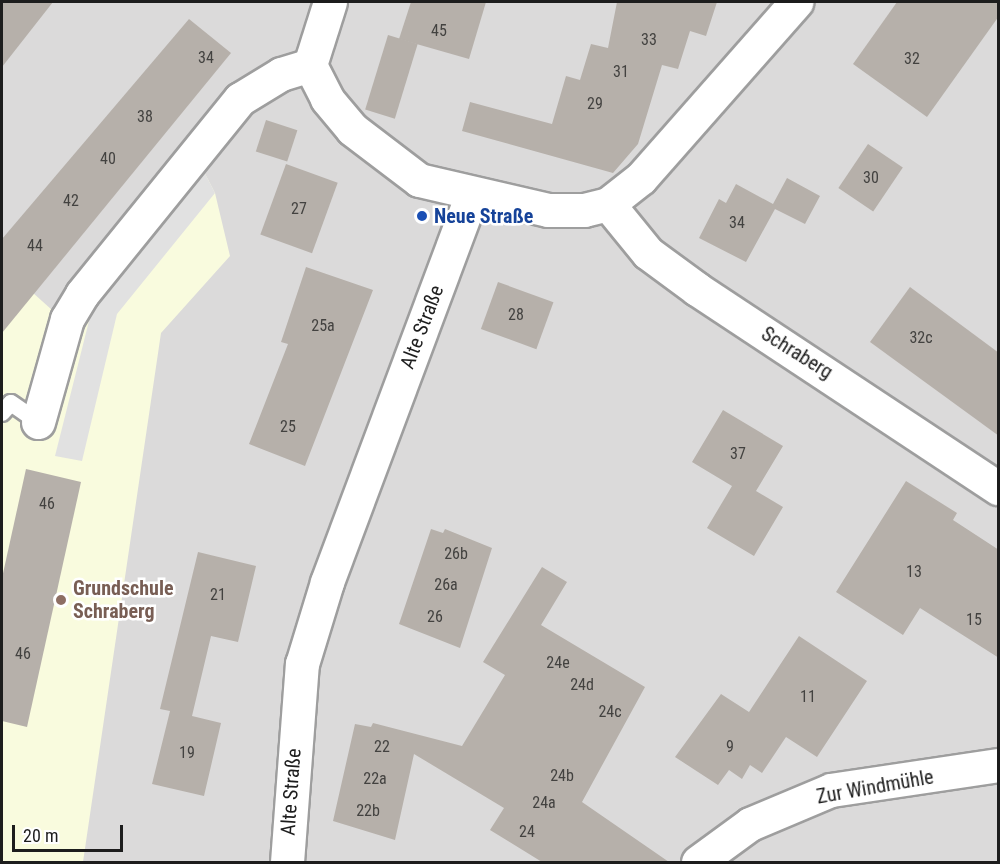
<!DOCTYPE html>
<meta charset="utf-8">
<style>
body{margin:0}
#map{position:relative;width:1000px;height:864px;overflow:hidden;background:#edebe4;font-family:"Roboto Condensed",sans-serif}
div>[style]{position:absolute}
[style*='--x']{left:calc(var(--x)*1px);top:calc(var(--y)*1px);width:calc(var(--w)*1px);rotate:calc(var(--a)*1deg)}
.residential>*{inset:0;background:#dbdada;transform-origin:0 0}
.education>*{inset:0;background:#f9fbde}
.parking>*{inset:0;background:#e1e1e1}
.building>*{inset:0;background:#b6b0aa;transform-origin:0 0}
.roads{filter:drop-shadow(2px 0 #9e9e9e) drop-shadow(-2px 0 #9e9e9e) drop-shadow(0 2px #9e9e9e) drop-shadow(0 -2px #9e9e9e)}
.lane>*{height:16px;margin:-8px;padding:0 8px;transform-origin:8px;border-radius:8px;background:#fff}
.street>*{height:33px;margin:-16.5px;padding:0 16.5px;transform-origin:16.5px;border-radius:16.5px;background:#fff}
.dots>*{width:16px;height:16px;translate:-50% -50%;box-sizing:border-box;border:3px solid #fff;border-radius:50%}
span{translate:-50% -50%;white-space:nowrap;text-align:center;line-height:1.15;-webkit-text-stroke:5px #fff;paint-order:stroke}
.number-label{font-size:16px;color:#434240}
.number-label span{-webkit-text-stroke-width:0}
.transit-label{font-size:20px;color:#164399;font-weight:700}
.left{translate:0 -50%;text-align:left}
.street-label{font-size:20px;color:#1d1d1d}
.education-label{font-size:20px;color:#785e54;font-weight:700}
.frame{position:absolute;inset:0;border:3px solid #1d1d1d;pointer-events:none}
.scale{position:absolute;left:12px;top:825px;width:111px;height:27px;box-sizing:border-box;border:3px solid #1d1d1d;border-top:0;padding-left:8px;font-size:18px;line-height:21px;white-space:nowrap;color:#1d1d1d;-webkit-text-stroke:4px #fff;paint-order:stroke}
</style>
<div id="map">
<div class="residential">
<div style="left:2px;top:2px;width:996px;height:860px"></div>
</div>
<div class="education">
<div style="clip-path:polygon(201px 166px,215px 193px,230px 256px,161px 333px,83px 862px,2px 862px,2px 265px,82px 337px,93px 305px)"></div>
</div>
<div class="parking">
<div style="clip-path:polygon(201px 166px,215px 193px,117px 314px,82px 461px,55px 456px,93px 305px)"></div>
</div>
<div class="building">
<div style="clip-path:polygon(2px 2px,53px 2px,2px 67px)"></div>
<div style="clip-path:polygon(411px 2px,486px 2px,469px 59px,399px 39px)"></div>
<div style="clip-path:polygon(617px 2px,717px 2px,706px 36px,690px 31px,678px 69px,662px 65px,638px 144px,613px 173px,462px 131px,470px 102px,552px 124px,566px 76px,580px 80px,591px 44px,608px 48px)"></div>
<div style="clip-path:polygon(897px 2px,999px 2px,999px 16px,927px 117px,853px 64px)"></div>
<div style="clip-path:polygon(189px 19px,231px 53px,2px 333px,2px 239px)"></div>
<div style="left:388px;top:35px;width:31px;height:78px;rotate:17deg"></div>
<div style="left:266px;top:120px;width:33px;height:33px;rotate:18deg"></div>
<div style="left:868px;top:144px;width:42px;height:53px;rotate:34deg"></div>
<div style="left:286px;top:164px;width:55px;height:75px;rotate:20deg"></div>
<div style="clip-path:polygon(787px 178px,820px 196px,805px 224px,775px 209px,746px 262px,699px 238px,719px 199px,726px 203px,736px 184px,773px 204px)"></div>
<div style="clip-path:polygon(306px 267px,373px 290px,305px 466px,249px 444px,288px 344px,281px 342px)"></div>
<div style="left:498px;top:282px;width:59px;height:50px;rotate:20deg"></div>
<div style="clip-path:polygon(910px 287px,999px 353px,999px 436px,870px 342px)"></div>
<div style="clip-path:polygon(723px 410px,783px 446px,756px 491px,783px 507px,754px 556px,707px 528px,732px 486px,692px 462px)"></div>
<div style="clip-path:polygon(26px 469px,81px 482px,27px 727px,2px 721px,2px 578px)"></div>
<div style="clip-path:polygon(906px 481px,957px 513px,953px 520px,999px 550px,999px 658px,920px 608px,903px 635px,836px 592px)"></div>
<div style="clip-path:polygon(431px 529px,443px 533px,445px 529px,492px 548px,460px 648px,399px 624px)"></div>
<div style="clip-path:polygon(198px 552px,256px 566px,238px 642px,211px 636px,192px 716px,221px 723px,204px 796px,152px 784px,170px 711px,160px 709px)"></div>
<div style="clip-path:polygon(542px 567px,567px 582px,541px 625px,645px 687px,582px 802px,669px 862px,542px 862px,490px 830px,504px 808px,414px 754px,395px 840px,333px 821px,355px 724px,371px 727px,373px 723px,462px 746px,505px 675px,483px 662px)"></div>
<div style="clip-path:polygon(799px 636px,867px 681px,817px 757px,786px 737px,762px 773px,750px 765px,742px 779px,729px 770px,718px 785px,675px 757px,721px 694px,749px 712px)"></div>
</div>
<div class="roads">
<div class="lane">
<div style="--x:2;--y:413;--w:13;--a:-48"></div>
<div style="--x:11;--y:403;--w:33;--a:35"></div>
</div>
<div class="street">
<div style="--x:310;--y:65;--w:38;--a:63"></div>
<div style="--x:327;--y:99;--w:39;--a:50"></div>
<div style="--x:352;--y:129;--w:84;--a:37.3"></div>
<div style="--x:419;--y:180;--w:132;--a:13.1"></div>
<div style="--x:548;--y:210;--w:36;--a:0"></div>
<div style="--x:584;--y:210;--w:25;--a:-14"></div>
<div style="--x:608;--y:204;--w:42;--a:-38.2"></div>
<div style="--x:641;--y:178;--w:235;--a:-48.6"></div>
<div style="--x:310;--y:65;--w:66;--a:-72.4"></div>
<div style="--x:608;--y:204;--w:63;--a:50.8"></div>
<div style="--x:648;--y:253;--w:61;--a:36.3"></div>
<div style="--x:697;--y:289;--w:361;--a:33.5"></div>
<div style="--x:38;--y:422;--w:107;--a:-74.3"></div>
<div style="--x:67;--y:319;--w:29;--a:-59"></div>
<div style="--x:82;--y:294;--w:251;--a:-51"></div>
<div style="--x:240;--y:99;--w:48;--a:-31.4"></div>
<div style="--x:281;--y:74;--w:30;--a:-17"></div>
<div style="--x:287;--y:862;--w:199;--a:-85.7"></div>
<div style="--x:302;--y:664;--w:86;--a:-73"></div>
<div style="--x:327;--y:582;--w:413;--a:-69.5"></div>
<div style="--x:698;--y:862;--w:64;--a:-36.2"></div>
<div style="--x:750;--y:824;--w:88;--a:-22.8"></div>
<div style="--x:831;--y:790;--w:169;--a:-8.5"></div>
</div>
</div>
<div class="dots">
<div style="left:422px;top:216px;background:#1a4fb4"></div>
<div style="left:61px;top:600px;background:#8d6e63"></div>
</div>
<div class="number-label">
<span style="left:439px;top:31px">45</span>
<span style="left:649px;top:40px">33</span>
<span style="left:206px;top:58px">34</span>
<span style="left:912px;top:59px">32</span>
<span style="left:621px;top:72px">31</span>
<span style="left:595px;top:104px">29</span>
<span style="left:145px;top:117px">38</span>
<span style="left:108px;top:159px">40</span>
<span style="left:871px;top:178px">30</span>
<span style="left:71px;top:201px">42</span>
<span style="left:299px;top:209px">27</span>
<span style="left:737px;top:223px">34</span>
<span style="left:35px;top:246px">44</span>
<span style="left:516px;top:315px">28</span>
<span style="left:323px;top:326px">25a</span>
<span style="left:921px;top:338px">32c</span>
<span style="left:288px;top:427px">25</span>
<span style="left:738px;top:454px">37</span>
<span style="left:47px;top:504px">46</span>
<span style="left:456px;top:554px">26b</span>
<span style="left:914px;top:572px">13</span>
<span style="left:446px;top:585px">26a</span>
<span style="left:218px;top:595px">21</span>
<span style="left:435px;top:617px">26</span>
<span style="left:974px;top:620px">15</span>
<span style="left:23px;top:654px">46</span>
<span style="left:558px;top:663px">24e</span>
<span style="left:582px;top:685px">24d</span>
<span style="left:808px;top:697px">11</span>
<span style="left:610px;top:712px">24c</span>
<span style="left:382px;top:747px">22</span>
<span style="left:730px;top:747px">9</span>
<span style="left:187px;top:753px">19</span>
<span style="left:562px;top:776px">24b</span>
<span style="left:375px;top:779px">22a</span>
<span style="left:544px;top:803px">24a</span>
<span style="left:368px;top:811px">22b</span>
<span style="left:527px;top:832px">24</span>
</div>
<div class="transit-label">
<span class="left" style="left:434px;top:216px">Neue Straße</span>
</div>
<div class="street-label">
<span style="left:422px;top:327px;rotate:-69deg">Alte Straße</span>
<span style="left:797px;top:353px;rotate:32deg">Schraberg</span>
<span style="left:875px;top:787px;rotate:-10deg">Zur Windmühle</span>
<span style="left:291px;top:792px;rotate:-86deg">Alte Straße</span>
</div>
<div class="education-label">
<span class="left" style="left:73px;top:600px">Grundschule<br>Schraberg</span>
</div>
<div class="frame"></div>
<div class="scale">20 m</div>
</div>
